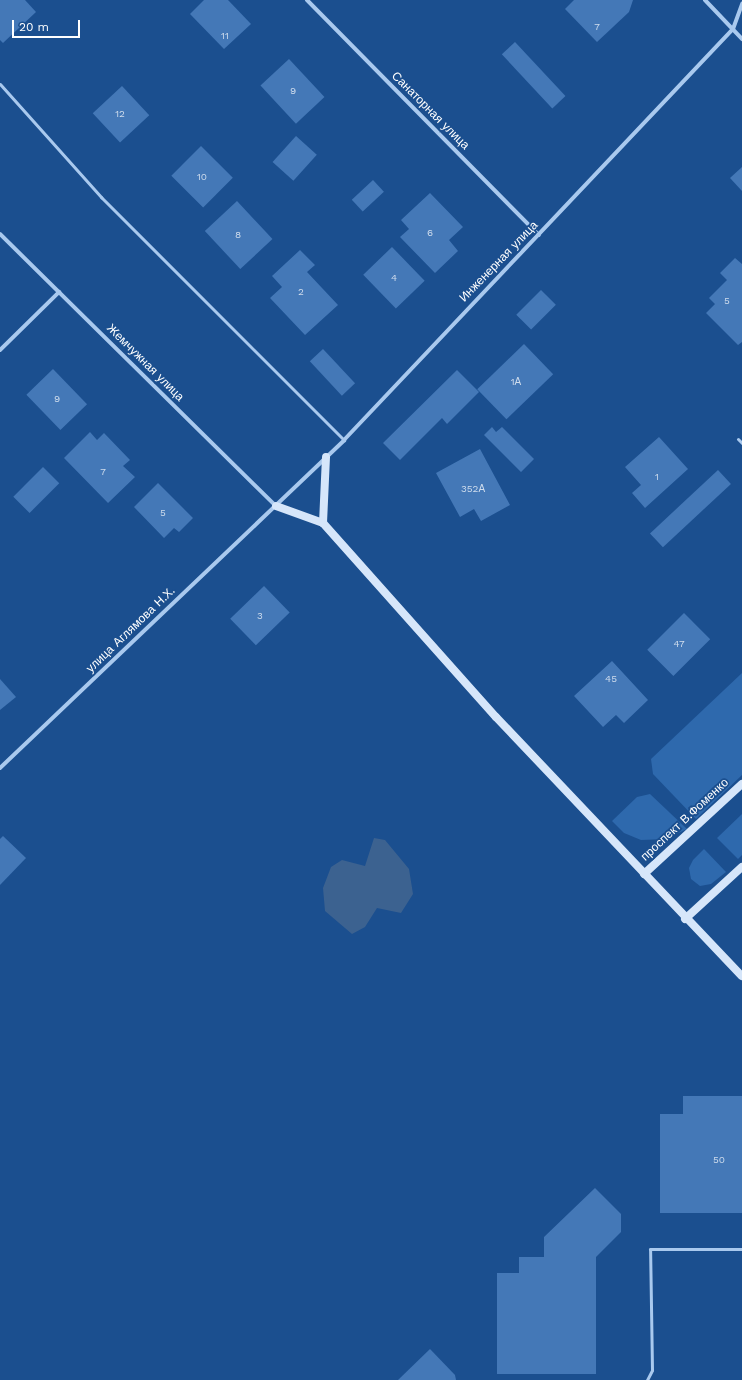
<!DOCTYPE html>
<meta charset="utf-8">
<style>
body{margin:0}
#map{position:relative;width:742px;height:1380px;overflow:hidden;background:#1b4f8f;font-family:"Work Sans",sans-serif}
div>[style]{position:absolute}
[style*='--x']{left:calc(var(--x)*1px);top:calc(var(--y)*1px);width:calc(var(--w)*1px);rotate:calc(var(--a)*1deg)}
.green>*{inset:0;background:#2e69ad}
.water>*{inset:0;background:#3c6290}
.building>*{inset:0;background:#4478b7;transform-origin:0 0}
.lane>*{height:3px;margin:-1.5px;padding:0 1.5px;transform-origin:1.5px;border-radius:1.5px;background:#a9c9ee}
.street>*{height:4px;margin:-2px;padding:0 2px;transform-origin:2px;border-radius:2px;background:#a9c9ee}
.secondary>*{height:8px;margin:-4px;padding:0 4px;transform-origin:4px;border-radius:4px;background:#d6e6fa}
span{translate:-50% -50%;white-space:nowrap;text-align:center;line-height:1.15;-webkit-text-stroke:3.5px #1b4f8f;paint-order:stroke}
.number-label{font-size:10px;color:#d0dded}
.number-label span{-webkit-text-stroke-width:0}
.street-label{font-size:12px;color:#fff}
.scale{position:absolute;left:12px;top:20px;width:68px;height:18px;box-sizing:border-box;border:2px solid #fff;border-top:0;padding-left:5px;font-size:12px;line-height:14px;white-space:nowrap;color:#fff;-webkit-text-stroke:3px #1b4f8f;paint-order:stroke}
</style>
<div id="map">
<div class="green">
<div style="clip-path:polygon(742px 673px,742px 775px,696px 819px,653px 774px,651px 759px)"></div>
<div style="clip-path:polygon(650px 794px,687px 829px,666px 839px,641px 840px,624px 833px,612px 821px,637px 797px)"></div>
<div style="clip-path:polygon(742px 814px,742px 855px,738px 859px,717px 838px)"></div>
<div style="clip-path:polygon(704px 849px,726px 872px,711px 884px,700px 886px,691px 879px,689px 868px,693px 860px)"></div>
</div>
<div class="water">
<div style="clip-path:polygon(374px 838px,385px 840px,409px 869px,413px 894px,401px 913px,377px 908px,365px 927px,352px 934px,325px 911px,323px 888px,331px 867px,342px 860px,365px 866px)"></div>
</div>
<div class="building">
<div style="clip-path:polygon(0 0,25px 0,36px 12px,3px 43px,0 40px)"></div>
<div style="clip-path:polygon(204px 0,228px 0,251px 24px,224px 49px,190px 14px)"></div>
<div style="clip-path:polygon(574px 0,633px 0,629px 12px,597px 42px,565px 9px)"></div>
<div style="left:515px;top:42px;width:74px;height:18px;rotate:47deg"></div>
<div style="left:289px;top:59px;width:52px;height:39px;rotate:47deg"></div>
<div style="left:122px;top:86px;width:40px;height:40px;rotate:47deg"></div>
<div style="left:296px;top:136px;width:28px;height:35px;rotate:42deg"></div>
<div style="left:201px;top:146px;width:45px;height:42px;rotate:45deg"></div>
<div style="clip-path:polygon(742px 167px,742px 191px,730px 178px)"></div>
<div style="left:373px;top:180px;width:16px;height:29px;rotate:47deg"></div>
<div style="clip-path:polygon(430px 193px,463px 227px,449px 240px,458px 251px,435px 273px,400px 237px,409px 229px,401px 220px)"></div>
<div style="left:237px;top:201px;width:52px;height:44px;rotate:47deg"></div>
<div style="left:392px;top:247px;width:47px;height:40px;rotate:46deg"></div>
<div style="clip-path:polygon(300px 250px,315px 265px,307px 272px,338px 305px,305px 335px,270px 298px,282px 287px,272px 276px)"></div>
<div style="clip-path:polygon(735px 258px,742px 264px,742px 342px,738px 345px,706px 313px,715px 304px,709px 298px,727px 280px,720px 273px)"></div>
<div style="left:541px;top:290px;width:21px;height:35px;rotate:45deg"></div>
<div style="left:524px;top:344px;width:42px;height:65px;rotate:46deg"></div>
<div style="left:323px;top:349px;width:47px;height:18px;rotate:47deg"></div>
<div style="left:53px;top:369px;width:49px;height:37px;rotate:46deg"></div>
<div style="clip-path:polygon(457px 370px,479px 392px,447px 424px,442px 418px,400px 460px,383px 443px)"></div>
<div style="clip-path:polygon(492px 427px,496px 432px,502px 427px,534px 459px,521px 472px,484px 435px)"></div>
<div style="clip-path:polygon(90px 432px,97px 440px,104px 433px,130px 460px,123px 466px,135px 477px,108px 503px,64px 458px)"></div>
<div style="clip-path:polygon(659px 437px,688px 469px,645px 508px,632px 493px,641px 485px,625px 467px)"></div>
<div style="clip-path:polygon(480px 449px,510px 505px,481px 521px,474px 509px,460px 517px,436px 473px)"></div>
<div style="left:43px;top:467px;width:23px;height:42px;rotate:45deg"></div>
<div style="left:718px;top:470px;width:19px;height:93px;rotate:47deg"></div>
<div style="clip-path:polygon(158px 483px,193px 518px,179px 532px,174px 528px,164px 538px,134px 507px)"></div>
<div style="left:264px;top:586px;width:37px;height:47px;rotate:46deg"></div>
<div style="left:684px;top:613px;width:37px;height:52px;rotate:45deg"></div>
<div style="clip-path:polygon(612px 661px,648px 700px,624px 723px,616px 715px,603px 727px,574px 696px)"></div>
<div style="clip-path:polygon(0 679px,16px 697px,0 710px)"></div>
<div style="clip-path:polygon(3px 836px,26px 858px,0 885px,0 839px)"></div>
<div style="clip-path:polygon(683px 1096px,742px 1096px,742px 1213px,660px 1213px,660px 1114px,683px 1114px)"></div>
<div style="clip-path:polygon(595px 1188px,621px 1214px,621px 1232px,596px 1257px,596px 1374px,497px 1374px,497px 1273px,519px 1273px,519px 1257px,544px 1257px,544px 1237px)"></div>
<div style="clip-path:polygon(430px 1349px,455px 1375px,456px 1380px,398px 1380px)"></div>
</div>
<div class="lane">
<div style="--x:0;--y:84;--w:152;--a:48.2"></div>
<div style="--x:101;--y:197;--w:344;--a:45"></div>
<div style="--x:738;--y:439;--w:6;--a:45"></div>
<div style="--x:647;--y:1380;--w:11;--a:-63"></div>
<div style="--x:652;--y:1370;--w:121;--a:-90.9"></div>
<div style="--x:650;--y:1249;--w:92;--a:0"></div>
</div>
<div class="street">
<div style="--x:307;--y:0;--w:330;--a:45.4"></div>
<div style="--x:705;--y:0;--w:54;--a:46.5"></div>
<div style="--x:0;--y:234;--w:388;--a:44.6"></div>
<div style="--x:0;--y:350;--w:83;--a:-44.5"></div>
<div style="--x:0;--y:768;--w:475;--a:-43.6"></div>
<div style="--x:344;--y:440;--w:566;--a:-46.58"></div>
<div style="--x:733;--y:29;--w:27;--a:-70"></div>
</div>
<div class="secondary">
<div style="--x:276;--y:506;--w:50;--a:19.9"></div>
<div style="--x:323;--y:523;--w:260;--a:48.3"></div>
<div style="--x:496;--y:717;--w:357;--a:46.5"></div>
<div style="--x:323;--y:523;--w:66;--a:-87.4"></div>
<div style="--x:644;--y:874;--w:133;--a:-42.6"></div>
<div style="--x:685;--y:919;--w:77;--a:-42.4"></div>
</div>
<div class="number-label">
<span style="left:597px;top:27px">7</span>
<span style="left:225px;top:36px">11</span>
<span style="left:293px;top:91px">9</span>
<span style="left:120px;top:114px">12</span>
<span style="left:202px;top:177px">10</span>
<span style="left:430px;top:233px">6</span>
<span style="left:238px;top:235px">8</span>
<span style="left:394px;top:278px">4</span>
<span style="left:301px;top:292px">2</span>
<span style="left:727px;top:301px">5</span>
<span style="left:516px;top:382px">1А</span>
<span style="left:57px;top:399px">9</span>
<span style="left:103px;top:472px">7</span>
<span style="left:657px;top:477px">1</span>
<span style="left:473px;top:489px">352А</span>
<span style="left:163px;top:513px">5</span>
<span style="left:260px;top:616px">3</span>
<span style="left:679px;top:644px">47</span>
<span style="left:611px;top:679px">45</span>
<span style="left:719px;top:1160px">50</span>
</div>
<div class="street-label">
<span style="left:430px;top:111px;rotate:45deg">Санаторная улица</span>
<span style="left:499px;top:262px;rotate:-46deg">Инженерная улица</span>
<span style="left:145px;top:363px;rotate:45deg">Жемчужная улица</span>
<span style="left:131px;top:630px;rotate:-44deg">улица Аглямова Н.Х.</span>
<span style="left:685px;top:820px;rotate:-43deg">проспект В.Фоменко</span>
</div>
<div class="scale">20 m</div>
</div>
